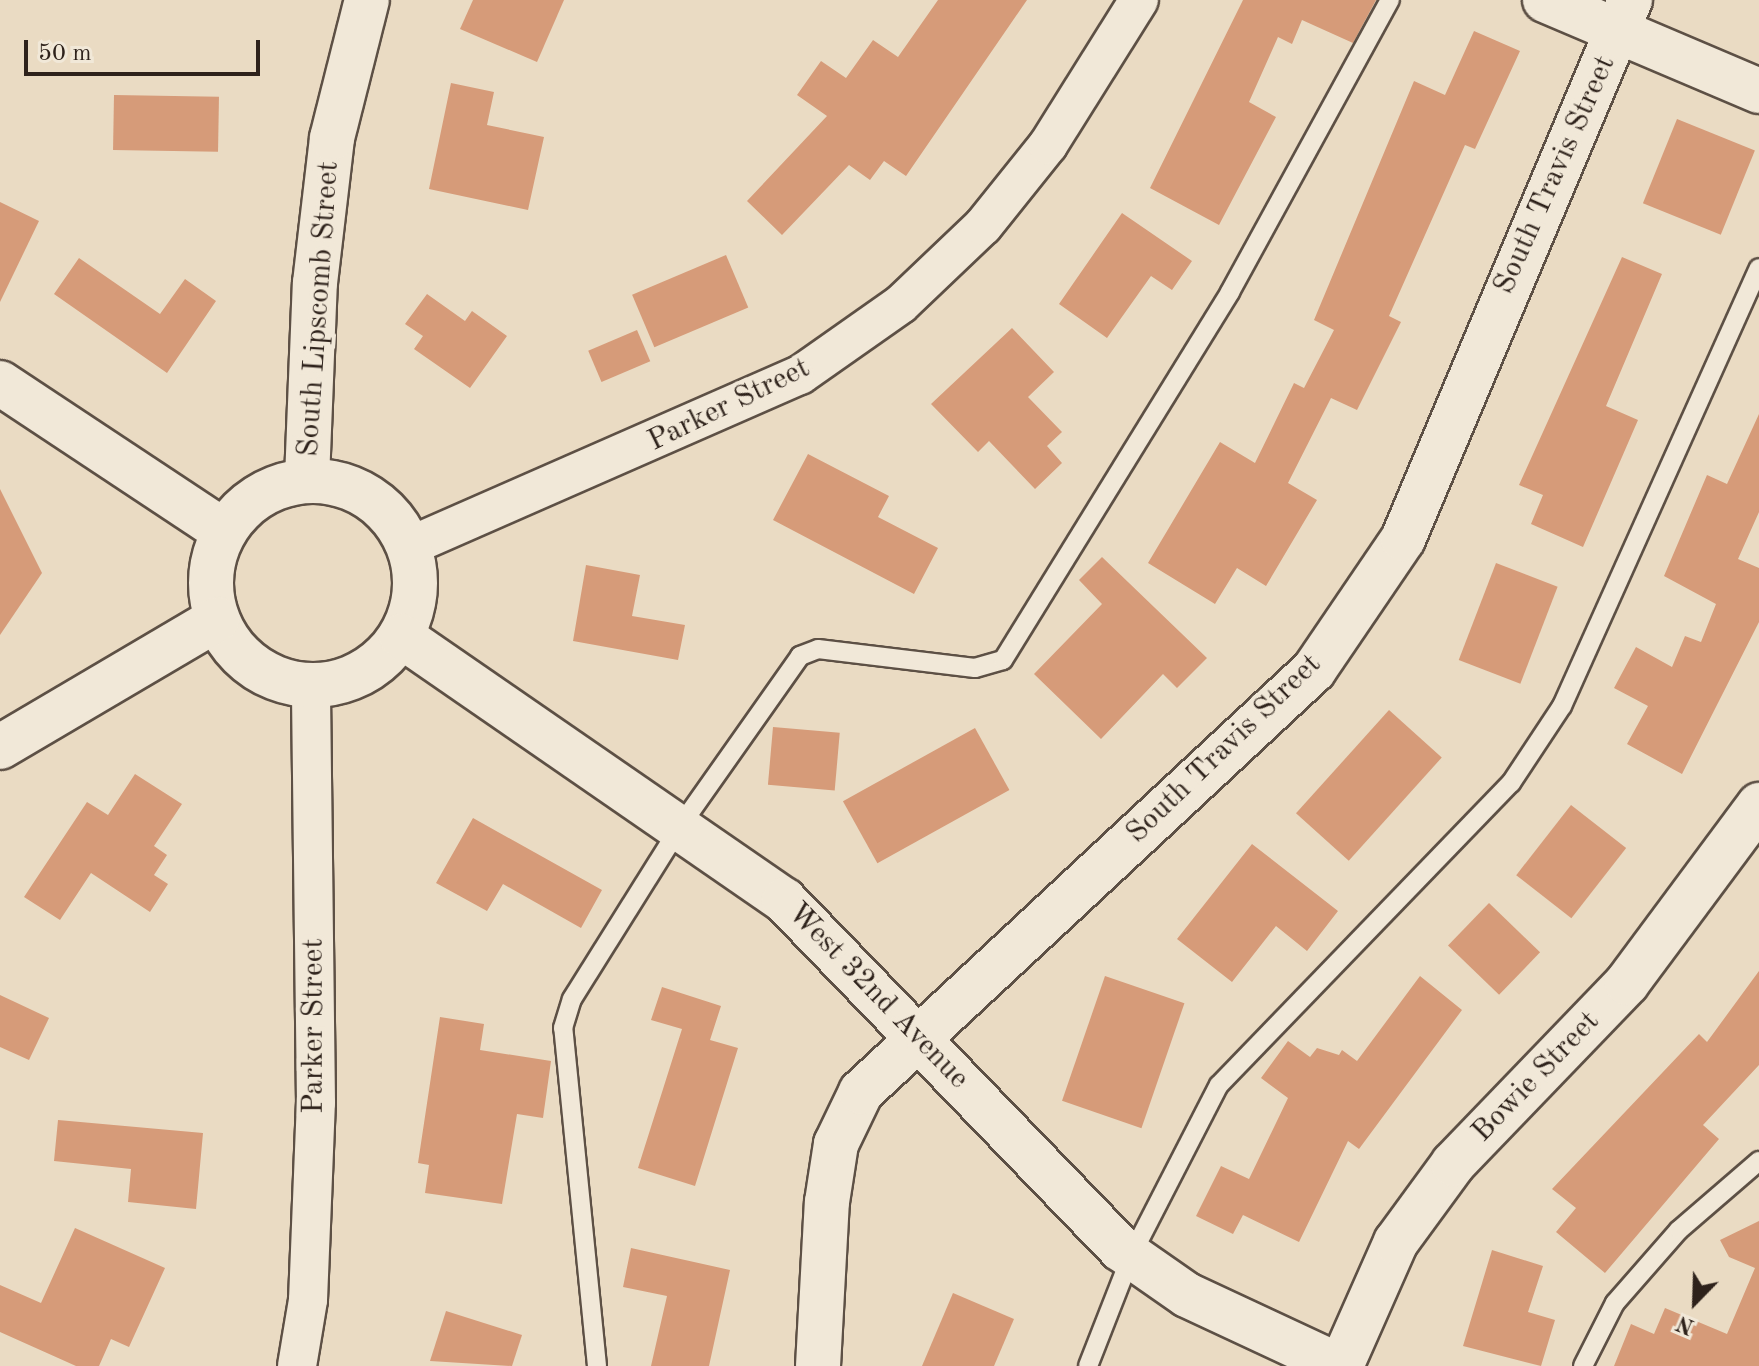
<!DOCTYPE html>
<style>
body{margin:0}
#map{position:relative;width:1759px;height:1366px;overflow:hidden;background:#eadbc3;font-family:"Old Standard TT",serif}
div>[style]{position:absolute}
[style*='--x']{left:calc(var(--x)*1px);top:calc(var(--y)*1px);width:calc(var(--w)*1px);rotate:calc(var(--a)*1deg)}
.building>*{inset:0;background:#d69b79;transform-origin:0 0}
.roads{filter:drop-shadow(2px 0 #5d5045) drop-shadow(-2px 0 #5d5045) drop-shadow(0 2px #5d5045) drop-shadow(0 -2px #5d5045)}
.lane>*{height:18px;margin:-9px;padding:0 9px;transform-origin:9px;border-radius:9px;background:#f1e8d8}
.street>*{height:38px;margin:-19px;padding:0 19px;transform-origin:19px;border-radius:19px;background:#f1e8d8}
.secondary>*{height:44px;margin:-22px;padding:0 22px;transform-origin:22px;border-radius:22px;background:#f1e8d8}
.secondary>.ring{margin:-22px;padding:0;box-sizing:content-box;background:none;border:44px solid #f1e8d8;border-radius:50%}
span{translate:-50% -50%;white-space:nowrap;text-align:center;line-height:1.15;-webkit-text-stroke:8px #f1e8d8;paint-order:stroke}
.street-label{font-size:30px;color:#2e221b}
.north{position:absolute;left:1655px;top:1262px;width:80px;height:80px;-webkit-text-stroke:6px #f1e8d8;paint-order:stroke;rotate:203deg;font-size:22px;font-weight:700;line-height:32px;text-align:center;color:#2e221b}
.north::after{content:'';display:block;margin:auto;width:28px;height:36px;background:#2e221b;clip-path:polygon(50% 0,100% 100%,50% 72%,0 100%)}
.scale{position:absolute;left:24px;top:40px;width:236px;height:36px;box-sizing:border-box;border:4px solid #2e221b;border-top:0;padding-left:10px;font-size:24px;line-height:28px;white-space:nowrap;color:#2e221b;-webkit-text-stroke:6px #f1e8d8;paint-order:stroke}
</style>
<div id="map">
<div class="building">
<div style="clip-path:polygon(473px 0,564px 0,537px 62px,460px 29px)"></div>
<div style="clip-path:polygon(938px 0,1027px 0,906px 176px,884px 161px,870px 180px,849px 165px,782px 235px,747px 201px,827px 116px,797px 95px,821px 61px,846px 78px,873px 40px,898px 57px)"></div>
<div style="clip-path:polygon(1243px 0,1376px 0,1353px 43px,1302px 20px,1292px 44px,1278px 37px,1249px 102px,1276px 117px,1219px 225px,1150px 188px)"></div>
<div style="clip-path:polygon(1474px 31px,1520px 51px,1475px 149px,1465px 145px,1389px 316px,1401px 322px,1357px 410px,1331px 398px,1288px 483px,1317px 500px,1266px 586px,1237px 568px,1215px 604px,1148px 563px,1220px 442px,1255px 463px,1294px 383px,1304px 388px,1334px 330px,1314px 320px,1414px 81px,1445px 95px)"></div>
<div style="clip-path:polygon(451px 83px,494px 92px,487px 125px,544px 137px,528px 210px,429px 189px)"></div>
<div style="left:114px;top:95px;width:105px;height:55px;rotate:1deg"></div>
<div style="left:1677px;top:119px;width:84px;height:91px;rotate:22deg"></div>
<div style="clip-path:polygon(0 202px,39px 221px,0 302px)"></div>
<div style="clip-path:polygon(1122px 213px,1192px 261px,1172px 290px,1151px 276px,1107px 338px,1059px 304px)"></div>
<div style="left:726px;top:255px;width:57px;height:102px;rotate:67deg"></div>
<div style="clip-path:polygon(1622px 257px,1662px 274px,1606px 406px,1638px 420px,1583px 547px,1531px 524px,1543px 495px,1519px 485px)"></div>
<div style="clip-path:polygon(79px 258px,160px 314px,185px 279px,216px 301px,167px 373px,54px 294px)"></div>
<div style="clip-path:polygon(427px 294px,465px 321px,472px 311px,507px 336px,470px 388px,414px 349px,423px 336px,405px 324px)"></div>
<div style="clip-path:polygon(1012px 328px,1054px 372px,1028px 397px,1062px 432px,1047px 446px,1062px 463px,1035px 489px,989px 441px,978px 452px,931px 404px)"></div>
<div style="left:637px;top:330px;width:34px;height:53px;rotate:67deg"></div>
<div style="clip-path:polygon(1759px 414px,1759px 512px,1738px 559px,1759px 568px,1759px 622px,1682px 774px,1627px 744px,1648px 706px,1614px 688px,1636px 647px,1672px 667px,1685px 636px,1701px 642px,1716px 604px,1664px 576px,1707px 475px,1727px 484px)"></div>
<div style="clip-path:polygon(808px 454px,889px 496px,878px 517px,938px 548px,914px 594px,773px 520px)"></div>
<div style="clip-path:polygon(0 489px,42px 573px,0 635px)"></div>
<div style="clip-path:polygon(1102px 557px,1207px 658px,1177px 688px,1163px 674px,1101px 739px,1034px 674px,1102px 604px,1079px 580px)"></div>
<div style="left:1496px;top:563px;width:66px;height:104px;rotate:21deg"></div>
<div style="clip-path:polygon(586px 565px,640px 575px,632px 616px,685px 625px,678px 660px,573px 641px)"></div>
<div style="left:1389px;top:710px;width:71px;height:139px;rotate:42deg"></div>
<div style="left:773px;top:727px;width:67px;height:58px;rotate:5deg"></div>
<div style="left:975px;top:728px;width:71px;height:151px;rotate:61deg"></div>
<div style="clip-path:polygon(135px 774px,182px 804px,154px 846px,167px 855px,154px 875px,168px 884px,150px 912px,91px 873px,60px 920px,24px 897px,87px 802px,108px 815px)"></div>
<div style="left:1571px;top:805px;width:70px;height:89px;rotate:38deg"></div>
<div style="clip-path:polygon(473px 818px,602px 890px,581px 928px,503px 884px,487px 911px,436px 883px)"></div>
<div style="clip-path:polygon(1252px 844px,1338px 911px,1307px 951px,1276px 926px,1232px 982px,1177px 939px)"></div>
<div style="left:1489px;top:903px;width:71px;height:59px;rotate:44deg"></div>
<div style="clip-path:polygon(1759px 971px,1759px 1065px,1703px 1125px,1719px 1139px,1605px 1273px,1556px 1232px,1576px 1208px,1552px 1189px,1699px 1034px,1707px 1042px)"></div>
<div style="left:1105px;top:976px;width:84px;height:132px;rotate:19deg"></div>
<div style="clip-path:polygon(1420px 976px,1462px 1010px,1359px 1149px,1348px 1141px,1299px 1242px,1243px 1215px,1233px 1234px,1196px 1216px,1221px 1166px,1249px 1179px,1288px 1098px,1261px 1078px,1288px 1041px,1310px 1057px,1317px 1048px,1339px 1055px,1342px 1050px,1357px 1061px)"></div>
<div style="clip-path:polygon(662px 987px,721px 1006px,710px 1040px,738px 1048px,695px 1186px,638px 1168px,682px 1029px,651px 1020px)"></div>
<div style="clip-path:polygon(0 995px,49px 1018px,29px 1060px,0 1047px)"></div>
<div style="clip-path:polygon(440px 1017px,484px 1024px,480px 1050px,551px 1061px,543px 1118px,517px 1114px,502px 1204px,425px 1193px,429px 1165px,418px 1163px)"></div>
<div style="clip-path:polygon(58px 1120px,203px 1133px,196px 1209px,128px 1202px,131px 1169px,54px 1161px)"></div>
<div style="clip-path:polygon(1759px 1221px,1759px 1366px,1614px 1366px,1631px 1324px,1654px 1334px,1665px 1308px,1727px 1334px,1755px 1268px,1729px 1257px,1720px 1240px)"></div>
<div style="clip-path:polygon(75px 1228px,165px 1268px,129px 1347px,111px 1339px,99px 1366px,76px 1366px,0 1332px,0 1285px,41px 1303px)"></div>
<div style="clip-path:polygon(631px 1248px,730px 1270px,709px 1366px,651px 1366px,667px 1296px,623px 1287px)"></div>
<div style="clip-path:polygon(1492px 1250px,1543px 1266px,1528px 1312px,1555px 1320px,1541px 1366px,1463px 1346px)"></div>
<div style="clip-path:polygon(953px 1293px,1014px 1319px,994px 1366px,922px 1366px)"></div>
<div style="clip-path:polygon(446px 1311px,522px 1335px,512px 1366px,430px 1361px)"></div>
</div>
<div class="roads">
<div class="lane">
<div style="--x:597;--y:1366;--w:340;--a:-95.7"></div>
<div style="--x:563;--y:1028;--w:30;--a:-73"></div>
<div style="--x:572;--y:999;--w:205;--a:-57.9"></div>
<div style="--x:681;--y:825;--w:207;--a:-54.8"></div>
<div style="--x:800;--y:656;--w:19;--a:-21"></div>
<div style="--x:818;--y:649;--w:158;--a:6.9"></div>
<div style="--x:975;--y:668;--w:29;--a:-16"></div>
<div style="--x:1003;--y:660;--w:432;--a:-58.3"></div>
<div style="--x:1230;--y:292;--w:333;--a:-61.3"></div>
<div style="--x:1088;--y:1366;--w:118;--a:-68.6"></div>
<div style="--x:1131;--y:1256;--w:192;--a:-62.8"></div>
<div style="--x:1219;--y:1085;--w:420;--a:-46"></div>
<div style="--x:1511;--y:783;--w:92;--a:-56.5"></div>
<div style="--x:1562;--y:706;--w:480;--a:-65.8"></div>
<div style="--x:1583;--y:1366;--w:71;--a:-63.1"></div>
<div style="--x:1615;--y:1303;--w:97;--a:-48.8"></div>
<div style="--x:1679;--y:1230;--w:106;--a:-40.8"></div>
</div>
<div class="street">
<div style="--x:410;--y:546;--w:426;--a:-23.7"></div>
<div style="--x:800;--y:375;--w:123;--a:-35.1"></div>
<div style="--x:901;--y:304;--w:113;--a:-43.6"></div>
<div style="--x:983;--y:226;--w:104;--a:-51.3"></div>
<div style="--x:1048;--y:145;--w:171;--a:-57.9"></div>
<div style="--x:297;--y:1366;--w:67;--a:-80.5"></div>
<div style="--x:308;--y:1300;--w:197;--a:-87.7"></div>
<div style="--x:316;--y:1103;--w:417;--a:-90.7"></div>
</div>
<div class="secondary">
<div style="--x:1545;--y:0;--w:233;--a:23"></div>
<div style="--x:0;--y:383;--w:268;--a:33.5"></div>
<div style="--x:307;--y:479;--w:196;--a:-87.7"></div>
<div style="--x:315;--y:283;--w:146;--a:-83.3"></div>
<div style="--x:332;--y:138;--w:142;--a:-75.8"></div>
<div class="ring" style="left:211px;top:481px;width:160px;height:160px"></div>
<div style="--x:401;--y:636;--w:465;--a:34.6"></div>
<div style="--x:784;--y:900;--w:485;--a:46"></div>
<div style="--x:1121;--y:1249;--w:80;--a:34.9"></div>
<div style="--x:1187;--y:1295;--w:168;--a:25"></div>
<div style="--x:0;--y:747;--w:252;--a:-30.5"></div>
<div style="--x:818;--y:1366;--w:164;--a:-86.9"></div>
<div style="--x:827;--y:1202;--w:59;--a:-81.2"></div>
<div style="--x:836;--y:1144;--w:58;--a:-64.3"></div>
<div style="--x:861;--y:1092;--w:619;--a:-42.97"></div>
<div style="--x:1314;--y:670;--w:158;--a:-55.8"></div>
<div style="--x:1403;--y:539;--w:585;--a:-67.16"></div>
<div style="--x:1341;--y:1366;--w:136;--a:-66.1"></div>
<div style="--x:1396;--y:1242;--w:97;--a:-53.8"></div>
<div style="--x:1453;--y:1164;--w:251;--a:-46.1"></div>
<div style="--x:1627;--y:983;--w:222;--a:-53.4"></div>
</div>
</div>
<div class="street-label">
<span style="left:1555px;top:175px;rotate:-66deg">South Travis Street</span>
<span style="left:319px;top:309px;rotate:-86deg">South Lipscomb Street</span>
<span style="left:729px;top:405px;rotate:-26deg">Parker Street</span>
<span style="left:1224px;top:749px;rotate:-44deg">South Travis Street</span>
<span style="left:878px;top:996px;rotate:46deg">West 32nd Avenue</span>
<span style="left:314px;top:1026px;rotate:-90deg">Parker Street</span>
<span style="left:1536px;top:1077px;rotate:-46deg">Bowie Street</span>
</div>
<div class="north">N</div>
<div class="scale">50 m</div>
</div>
